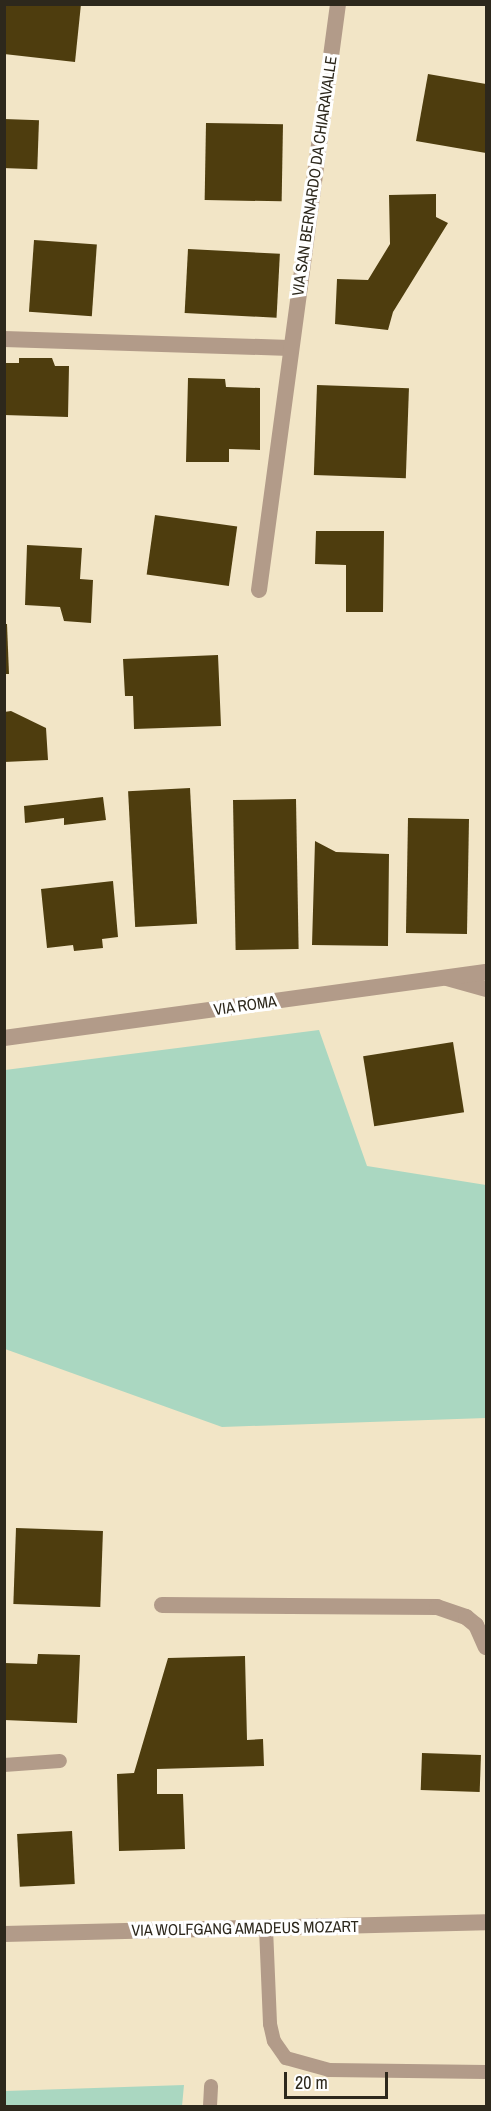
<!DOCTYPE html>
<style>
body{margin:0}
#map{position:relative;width:491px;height:2111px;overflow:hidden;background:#f2e5c6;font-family:"Archivo Narrow",sans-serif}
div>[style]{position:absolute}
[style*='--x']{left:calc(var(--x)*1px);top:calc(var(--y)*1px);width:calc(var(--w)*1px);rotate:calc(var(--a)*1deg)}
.green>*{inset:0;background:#aad7c1}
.building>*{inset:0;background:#4e3d0e;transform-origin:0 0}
.service>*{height:14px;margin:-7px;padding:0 7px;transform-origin:7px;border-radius:7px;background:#b29b89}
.minor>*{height:16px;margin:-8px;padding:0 8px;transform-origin:8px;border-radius:8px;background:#b29b89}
.tertiary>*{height:16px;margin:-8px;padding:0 8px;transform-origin:8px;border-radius:8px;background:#b29b89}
span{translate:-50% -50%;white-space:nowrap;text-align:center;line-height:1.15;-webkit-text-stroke:6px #fff;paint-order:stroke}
.street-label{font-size:16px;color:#2d281c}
.frame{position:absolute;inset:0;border:6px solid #2d281c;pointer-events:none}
.scale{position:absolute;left:284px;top:2072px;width:104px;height:27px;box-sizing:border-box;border:3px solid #2d281c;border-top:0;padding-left:8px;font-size:18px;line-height:21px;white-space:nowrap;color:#2d281c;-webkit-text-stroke:4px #fff;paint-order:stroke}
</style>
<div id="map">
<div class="green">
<div style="clip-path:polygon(319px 1030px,367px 1166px,486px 1185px,486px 1418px,222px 1427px,5px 1349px,5px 1070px)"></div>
<div style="clip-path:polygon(184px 2085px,182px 2106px,5px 2106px,5px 2091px)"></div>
</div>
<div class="building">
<div style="clip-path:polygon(4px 4px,81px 4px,75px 62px,4px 54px)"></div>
<div style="clip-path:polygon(428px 74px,486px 84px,486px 153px,416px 141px)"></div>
<div style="left:4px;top:119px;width:35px;height:49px;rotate:2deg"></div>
<div style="left:206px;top:123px;width:77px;height:77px;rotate:1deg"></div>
<div style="clip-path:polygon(436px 194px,436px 217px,448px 223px,393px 312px,388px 330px,335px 324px,337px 279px,368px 280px,390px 244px,389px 195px)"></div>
<div style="left:34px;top:240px;width:63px;height:72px;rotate:4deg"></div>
<div style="left:188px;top:249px;width:92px;height:64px;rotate:3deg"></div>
<div style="clip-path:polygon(19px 358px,52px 358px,55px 366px,69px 366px,68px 417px,4px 415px,4px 363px,19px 363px)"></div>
<div style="clip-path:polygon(188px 378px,225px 379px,226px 387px,260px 388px,260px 450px,229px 449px,229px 462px,186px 462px)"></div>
<div style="left:317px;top:385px;width:92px;height:90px;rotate:2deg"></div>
<div style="left:155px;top:515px;width:83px;height:60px;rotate:8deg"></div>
<div style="clip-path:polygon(316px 531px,384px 531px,383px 612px,346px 612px,346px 565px,315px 564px)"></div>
<div style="clip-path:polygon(27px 545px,82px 548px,80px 579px,93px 580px,91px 623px,64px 621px,60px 607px,25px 605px)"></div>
<div style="clip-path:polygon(4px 624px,7px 624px,9px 674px,4px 674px)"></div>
<div style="clip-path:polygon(218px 655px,221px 726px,134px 729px,133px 696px,125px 696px,123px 659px)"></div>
<div style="clip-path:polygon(11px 711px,46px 728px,48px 760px,4px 762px,4px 712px)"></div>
<div style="left:190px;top:788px;width:136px;height:62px;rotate:87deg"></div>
<div style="clip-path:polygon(103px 797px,106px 820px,64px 825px,64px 818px,25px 823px,24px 806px)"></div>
<div style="left:296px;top:799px;width:150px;height:63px;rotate:89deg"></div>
<div style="left:408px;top:818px;width:61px;height:115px;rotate:1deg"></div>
<div style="clip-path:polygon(315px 841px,336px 852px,389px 854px,388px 946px,312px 945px)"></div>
<div style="clip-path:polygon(113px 881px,118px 937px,102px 939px,103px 948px,74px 951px,73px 945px,47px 948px,41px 889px)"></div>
<div style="left:453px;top:1042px;width:71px;height:91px;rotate:81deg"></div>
<div style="left:16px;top:1528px;width:87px;height:76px;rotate:2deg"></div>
<div style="clip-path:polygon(38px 1654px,80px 1655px,77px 1723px,4px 1720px,4px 1663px,37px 1664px)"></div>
<div style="clip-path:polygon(245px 1656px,247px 1740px,263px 1739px,264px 1766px,157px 1769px,157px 1794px,183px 1794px,185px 1849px,119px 1851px,117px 1774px,134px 1773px,168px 1658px)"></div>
<div style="left:422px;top:1753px;width:59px;height:37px;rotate:2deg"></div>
<div style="left:72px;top:1831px;width:53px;height:55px;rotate:87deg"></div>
</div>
<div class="service">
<div style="--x:4;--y:1765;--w:56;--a:-4.1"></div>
<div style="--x:266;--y:1928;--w:96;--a:87.6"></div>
<div style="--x:270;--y:2024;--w:17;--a:77"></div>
<div style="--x:274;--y:2041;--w:21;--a:55"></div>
<div style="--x:286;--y:2058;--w:45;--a:15.6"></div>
<div style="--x:329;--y:2070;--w:157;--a:0.7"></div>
<div style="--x:210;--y:2106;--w:20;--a:-87"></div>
</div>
<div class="minor">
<div style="--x:4;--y:339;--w:286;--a:1.8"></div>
<div style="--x:259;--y:590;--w:591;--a:-82.32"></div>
<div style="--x:447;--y:978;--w:41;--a:15.8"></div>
<div style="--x:162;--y:1605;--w:275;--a:0.4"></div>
<div style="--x:437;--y:1607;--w:31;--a:19"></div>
<div style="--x:466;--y:1617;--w:13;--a:39"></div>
<div style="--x:476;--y:1625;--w:24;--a:66"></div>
<div style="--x:4;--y:1934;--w:482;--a:-1.4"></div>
</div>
<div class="tertiary">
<div style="--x:4;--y:1038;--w:486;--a:-7.8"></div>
</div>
<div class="street-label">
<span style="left:314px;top:176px;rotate:-82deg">VIA SAN BERNARDO DA CHIARAVALLE</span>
<span style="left:245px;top:1005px;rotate:-8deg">VIA ROMA</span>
<span style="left:245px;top:1928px;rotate:-1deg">VIA WOLFGANG AMADEUS MOZART</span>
</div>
<div class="frame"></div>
<div class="scale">20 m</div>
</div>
